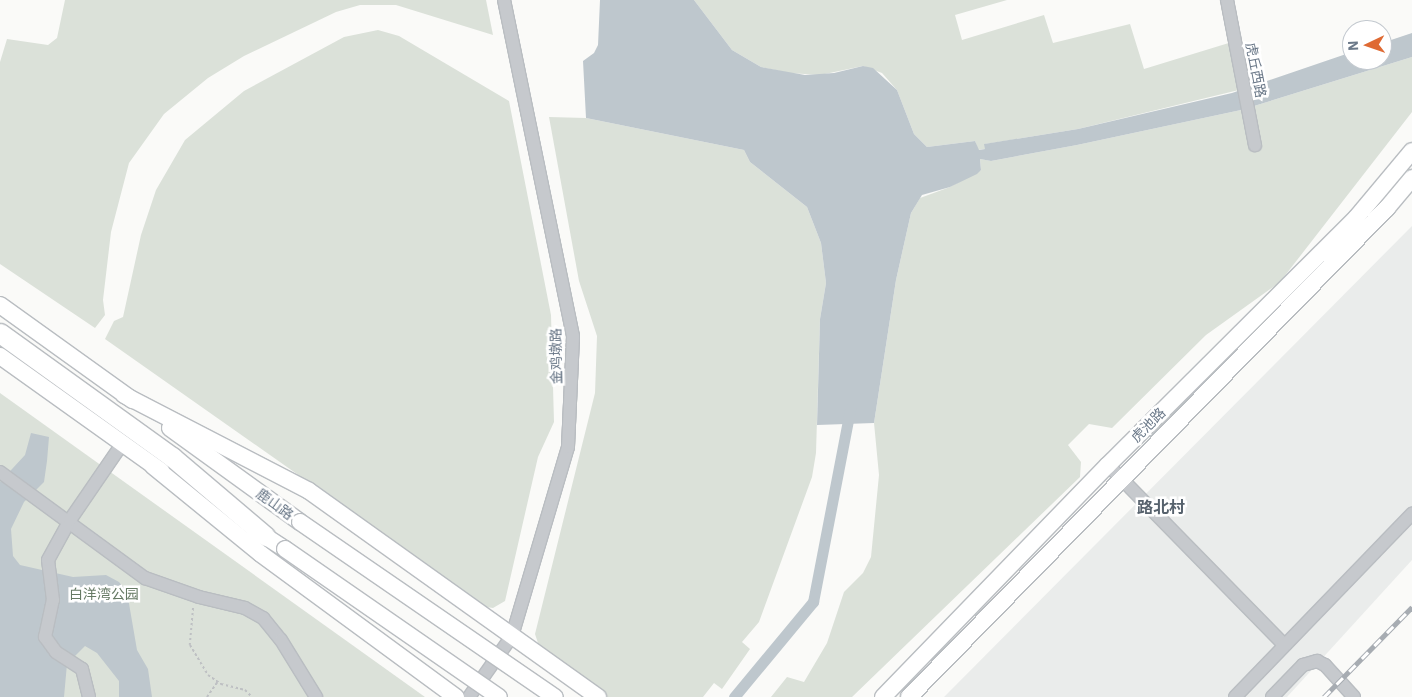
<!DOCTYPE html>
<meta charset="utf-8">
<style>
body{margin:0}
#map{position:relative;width:1412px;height:697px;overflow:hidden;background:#fafaf8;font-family:"IBM Plex Sans","Noto Sans SC",sans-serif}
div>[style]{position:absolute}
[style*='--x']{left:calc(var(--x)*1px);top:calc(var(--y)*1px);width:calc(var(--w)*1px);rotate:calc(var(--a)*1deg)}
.built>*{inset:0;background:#eaeceb}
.green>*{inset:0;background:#dbe1d9}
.water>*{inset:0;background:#bec7cd}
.canal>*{height:11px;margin:-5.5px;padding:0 5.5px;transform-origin:5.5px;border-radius:5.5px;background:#bec7cd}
.path>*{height:2px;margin-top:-1px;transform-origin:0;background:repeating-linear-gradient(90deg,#bec0c3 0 2.5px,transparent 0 5px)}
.roads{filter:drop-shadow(1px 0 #b9bdc1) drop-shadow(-1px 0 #b9bdc1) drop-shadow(0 1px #b9bdc1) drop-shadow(0 -1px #b9bdc1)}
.minor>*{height:12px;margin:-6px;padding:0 6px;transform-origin:6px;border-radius:6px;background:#c6c9cd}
.major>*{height:16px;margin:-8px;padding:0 8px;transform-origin:8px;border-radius:8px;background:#fff}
.highway>*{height:19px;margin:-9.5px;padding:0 9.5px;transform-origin:9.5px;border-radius:9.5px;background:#fff}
.rail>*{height:5px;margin-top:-2.5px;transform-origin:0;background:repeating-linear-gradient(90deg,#fff 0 9px,#a7acb2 0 18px);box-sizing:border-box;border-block:1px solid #a7acb2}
.bridges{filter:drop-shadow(1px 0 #b9bdc1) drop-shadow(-1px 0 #b9bdc1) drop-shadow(0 1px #b9bdc1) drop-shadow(0 -1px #b9bdc1)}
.major-bridge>*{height:16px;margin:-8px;padding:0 8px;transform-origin:8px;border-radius:8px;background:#fff}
span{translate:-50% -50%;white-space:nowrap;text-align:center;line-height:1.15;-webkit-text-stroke:5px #fff;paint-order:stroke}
.street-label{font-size:14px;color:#6a7888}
.park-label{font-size:14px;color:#667a64}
.quarter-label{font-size:16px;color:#57626d;font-weight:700}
.north{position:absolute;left:1342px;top:20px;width:50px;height:50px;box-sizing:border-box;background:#fff;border:1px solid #c3c9cf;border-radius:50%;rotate:267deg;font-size:14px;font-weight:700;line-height:20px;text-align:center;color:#6a7888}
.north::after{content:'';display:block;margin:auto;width:18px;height:22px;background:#df6a33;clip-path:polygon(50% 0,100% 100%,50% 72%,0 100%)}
</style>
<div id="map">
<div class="built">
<div style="clip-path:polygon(1412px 226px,1412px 560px,1287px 697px,944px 697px)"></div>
</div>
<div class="green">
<div style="clip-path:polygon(65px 0,486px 0,493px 35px,396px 5px,360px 5px,336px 12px,244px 56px,208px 78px,164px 114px,129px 163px,111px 232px,103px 300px,105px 315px,95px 328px,0 264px,0 62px,7px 39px,48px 45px,57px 38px)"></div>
<div style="clip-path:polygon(694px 0,1007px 0,955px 15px,962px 40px,1044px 15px,1053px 43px,1130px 24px,1144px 69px,1232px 42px,1243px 89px,1078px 129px,985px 144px,985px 149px,978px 150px,975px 141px,927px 147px,914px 134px,897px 90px,882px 73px,863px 66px,820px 75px,789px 73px,761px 67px,732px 50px)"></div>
<div style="clip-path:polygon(378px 30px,399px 36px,509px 101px,551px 315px,554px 422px,538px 457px,505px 601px,493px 608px,486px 607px,105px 339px,114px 321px,123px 317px,141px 235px,156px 190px,185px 140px,244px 91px,344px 37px)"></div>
<div style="clip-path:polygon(1412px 57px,1412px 112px,1280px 282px,1206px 335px,1112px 428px,1089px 424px,1068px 445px,1081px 462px,1080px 477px,852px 697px,771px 697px,787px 677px,804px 682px,827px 643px,844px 592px,863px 573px,871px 557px,879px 475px,874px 423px,896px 280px,911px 213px,920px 198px,950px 187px,981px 170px,980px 159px,991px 161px,1077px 145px,1241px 110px)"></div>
<div style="clip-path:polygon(549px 117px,586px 118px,744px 150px,750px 162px,807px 207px,821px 243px,826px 283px,820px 319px,816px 453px,812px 477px,759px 622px,742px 642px,750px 649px,722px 689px,714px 683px,703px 697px,608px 697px,540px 649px,535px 634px,595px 393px,597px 336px,579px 281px)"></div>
<div style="clip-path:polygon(0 393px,425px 697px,0 697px)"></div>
</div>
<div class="water">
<div style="clip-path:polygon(600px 0,694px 0,732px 50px,761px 67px,805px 75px,834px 73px,863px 66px,873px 68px,897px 90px,914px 134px,927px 147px,975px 141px,979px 150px,985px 149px,984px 144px,1078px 129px,1232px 93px,1352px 52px,1352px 60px,1382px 60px,1382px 43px,1412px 33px,1412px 57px,1241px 110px,1077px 145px,991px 161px,980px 159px,981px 170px,977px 174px,950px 187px,922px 195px,911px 213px,896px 280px,874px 423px,817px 425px,820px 319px,826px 283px,821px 243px,807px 207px,750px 162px,744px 150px,586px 118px,583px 61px,594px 53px,598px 45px)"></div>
<div style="clip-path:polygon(31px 433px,49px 437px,47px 461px,44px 482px,24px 502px,11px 529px,13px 556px,20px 565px,73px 577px,106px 575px,119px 582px,127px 592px,137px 650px,148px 669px,152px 697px,119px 697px,119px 681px,97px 653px,85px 646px,67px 664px,64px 697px,0 697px,0 482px,25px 455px)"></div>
</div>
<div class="canal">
<div style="--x:734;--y:697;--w:124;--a:-50.3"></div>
<div style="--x:813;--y:602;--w:197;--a:-79.1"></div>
</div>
<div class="path">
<div style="--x:193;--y:608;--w:37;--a:95"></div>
<div style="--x:190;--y:645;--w:35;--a:59"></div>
<div style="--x:208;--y:675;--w:16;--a:35"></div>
<div style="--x:221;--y:684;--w:25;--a:14"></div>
<div style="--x:245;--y:690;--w:10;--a:45"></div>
<div style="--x:207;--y:697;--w:19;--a:-55"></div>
</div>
<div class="roads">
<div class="minor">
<div style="--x:1227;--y:0;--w:148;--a:79.1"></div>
<div style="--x:1108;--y:465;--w:252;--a:45.6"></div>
<div style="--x:0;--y:472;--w:180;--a:36.2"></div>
<div style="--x:145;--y:578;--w:57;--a:19.4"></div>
<div style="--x:199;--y:597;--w:47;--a:13.4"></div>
<div style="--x:245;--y:608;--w:21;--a:29"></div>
<div style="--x:263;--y:618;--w:28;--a:51"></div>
<div style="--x:281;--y:640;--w:67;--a:58.4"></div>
<div style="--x:89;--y:697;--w:29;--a:-104"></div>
<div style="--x:82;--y:669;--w:31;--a:-147"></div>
<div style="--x:56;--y:652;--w:19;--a:-126"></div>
<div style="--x:45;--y:637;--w:38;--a:-78"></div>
<div style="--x:53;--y:600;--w:40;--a:-97.1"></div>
<div style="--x:48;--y:560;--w:46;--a:-61.2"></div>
<div style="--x:70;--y:520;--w:92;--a:-55.6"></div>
<div style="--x:469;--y:697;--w:75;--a:-54.8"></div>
<div style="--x:512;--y:636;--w:197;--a:-73.5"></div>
<div style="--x:568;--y:447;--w:111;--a:-87.4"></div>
<div style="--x:573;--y:336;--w:343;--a:-101.6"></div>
<div style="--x:1235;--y:697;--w:255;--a:-46"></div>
<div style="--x:1272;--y:697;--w:45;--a:-45.9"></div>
<div style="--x:1303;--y:665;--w:15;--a:-16"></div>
<div style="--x:1317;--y:661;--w:9;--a:27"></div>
<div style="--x:1325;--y:665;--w:43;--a:47.8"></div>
</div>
<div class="major">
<div style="--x:0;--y:305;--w:163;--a:35.7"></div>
<div style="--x:0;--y:356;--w:198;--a:35.5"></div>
<div style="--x:124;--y:395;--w:208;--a:27.4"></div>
<div style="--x:309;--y:491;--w:355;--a:35.5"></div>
<div style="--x:170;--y:428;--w:160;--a:35.9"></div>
<div style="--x:153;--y:466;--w:139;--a:39.2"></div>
<div style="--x:261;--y:554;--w:242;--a:36.3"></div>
<div style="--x:254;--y:529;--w:37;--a:33"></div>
<div style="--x:883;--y:697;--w:323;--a:-45.9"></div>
<div style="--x:1108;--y:465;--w:350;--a:-44.9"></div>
<div style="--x:1356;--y:218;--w:87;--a:-50.1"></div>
<div style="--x:909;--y:697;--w:684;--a:-45.65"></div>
<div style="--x:1387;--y:208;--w:39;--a:-50"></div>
</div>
<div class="highway">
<div style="--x:0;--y:333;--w:212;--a:35.8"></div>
<div style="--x:172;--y:457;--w:122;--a:40.3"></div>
</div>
</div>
<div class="rail">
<div style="--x:1324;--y:697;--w:126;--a:-45.6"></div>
</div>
<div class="bridges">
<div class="major-bridge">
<div style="--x:300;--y:522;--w:309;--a:34.5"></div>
<div style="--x:285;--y:549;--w:260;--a:34.7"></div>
</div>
</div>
<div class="street-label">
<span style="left:1256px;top:70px;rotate:79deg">虎丘西路</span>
<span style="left:556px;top:356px;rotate:-91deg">金鸡墩路</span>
<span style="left:1148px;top:425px;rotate:-45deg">虎池路</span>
<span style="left:275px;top:504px;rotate:36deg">鹿山路</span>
</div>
<div class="park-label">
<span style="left:104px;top:594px">白洋湾公园</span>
</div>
<div class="quarter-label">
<span style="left:1161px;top:507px">路北村</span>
</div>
<div class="north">N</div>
</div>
